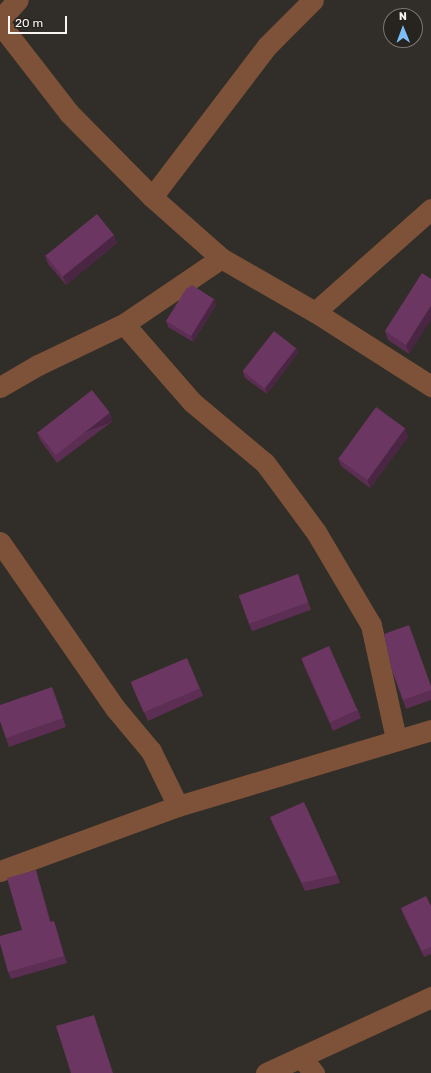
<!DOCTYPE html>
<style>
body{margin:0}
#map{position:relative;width:431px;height:1073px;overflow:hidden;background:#312d28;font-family:Rubik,sans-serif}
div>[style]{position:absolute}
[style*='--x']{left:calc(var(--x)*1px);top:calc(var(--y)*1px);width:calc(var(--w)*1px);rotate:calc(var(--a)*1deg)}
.minor>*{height:21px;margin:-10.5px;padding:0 10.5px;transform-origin:10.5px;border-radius:10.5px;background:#7e5238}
.wall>*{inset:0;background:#5c2e53;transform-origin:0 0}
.shaded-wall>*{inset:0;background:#4b2644;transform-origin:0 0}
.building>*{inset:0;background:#6b3661;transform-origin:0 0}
span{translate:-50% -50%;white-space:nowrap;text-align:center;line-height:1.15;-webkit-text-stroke:3px #27231e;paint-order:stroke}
.north{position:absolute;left:383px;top:8px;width:40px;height:40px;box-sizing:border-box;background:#27231e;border:1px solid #7a7772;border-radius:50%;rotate:359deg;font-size:11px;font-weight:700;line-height:16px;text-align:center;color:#f7f4f1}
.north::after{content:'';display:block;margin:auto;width:14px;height:18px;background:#7cbef9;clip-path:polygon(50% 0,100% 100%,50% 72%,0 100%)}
.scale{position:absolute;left:8px;top:16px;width:59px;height:18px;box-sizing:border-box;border:2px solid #f7f4f1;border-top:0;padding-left:5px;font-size:12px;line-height:14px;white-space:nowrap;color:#f7f4f1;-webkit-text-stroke:3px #27231e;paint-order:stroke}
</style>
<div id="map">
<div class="minor">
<div style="--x:0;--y:19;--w:26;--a:-47"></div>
<div style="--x:0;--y:24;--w:113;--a:52.2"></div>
<div style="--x:69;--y:113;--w:118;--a:45.3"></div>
<div style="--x:152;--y:197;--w:92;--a:41.5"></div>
<div style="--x:221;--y:258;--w:108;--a:29.9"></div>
<div style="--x:315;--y:312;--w:138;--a:32.5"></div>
<div style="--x:152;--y:197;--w:190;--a:-52.7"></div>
<div style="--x:267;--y:46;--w:65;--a:-45"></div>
<div style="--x:315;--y:312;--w:155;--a:-41.6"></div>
<div style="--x:124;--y:324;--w:103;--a:48.9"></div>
<div style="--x:192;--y:402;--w:95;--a:39.9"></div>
<div style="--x:265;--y:463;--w:86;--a:53.5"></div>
<div style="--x:316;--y:532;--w:108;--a:59.4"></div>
<div style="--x:371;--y:625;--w:117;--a:77.6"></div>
<div style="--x:0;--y:387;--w:44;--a:-30.1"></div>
<div style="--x:38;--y:365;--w:95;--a:-25.5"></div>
<div style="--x:124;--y:324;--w:117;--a:-34.2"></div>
<div style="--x:0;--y:542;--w:202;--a:55.3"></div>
<div style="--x:115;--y:708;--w:56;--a:50.1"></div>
<div style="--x:151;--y:751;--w:61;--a:63.9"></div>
<div style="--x:0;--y:871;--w:189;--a:-20.1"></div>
<div style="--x:178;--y:806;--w:264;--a:-16.7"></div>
<div style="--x:301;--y:1057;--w:21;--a:51"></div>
<div style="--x:266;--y:1073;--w:182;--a:-24.7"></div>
</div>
<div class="wall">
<div style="clip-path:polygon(117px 243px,66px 285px,48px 264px,45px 255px)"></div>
<div style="clip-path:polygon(422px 273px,409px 354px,388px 340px,385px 331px)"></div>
<div style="clip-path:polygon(214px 299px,216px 305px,193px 342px,168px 327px,166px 321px)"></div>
<div style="clip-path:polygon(296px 348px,298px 353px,267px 394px,245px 378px,243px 372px)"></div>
<div style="clip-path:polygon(113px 421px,57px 463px,40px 440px,37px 432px)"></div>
<div style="clip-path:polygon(405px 428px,408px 437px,370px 488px,341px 466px,338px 458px)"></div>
<div style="left:298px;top:574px;width:38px;height:63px;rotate:70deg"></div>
<div style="clip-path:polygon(301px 658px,358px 710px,361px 718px,333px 731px,304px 666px)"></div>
<div style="clip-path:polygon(392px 670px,431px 686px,431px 700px,406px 709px)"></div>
<div style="clip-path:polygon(131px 683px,200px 688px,203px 696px,148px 721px,134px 691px)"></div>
<div style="clip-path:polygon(52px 687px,66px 727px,9px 747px,0 721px)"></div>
<div style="clip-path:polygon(270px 817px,337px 875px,340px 883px,305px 891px,273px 825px)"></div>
<div style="clip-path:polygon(36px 870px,38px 878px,51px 922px,54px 921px,67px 963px,11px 979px,8px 972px,22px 930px)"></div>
<div style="clip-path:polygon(431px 906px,431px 954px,424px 957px,403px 914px,401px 908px)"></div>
</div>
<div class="shaded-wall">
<div style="clip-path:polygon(114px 235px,117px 243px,66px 285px,63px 276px)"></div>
<div style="clip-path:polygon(214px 299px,216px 305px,193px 342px,191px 336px)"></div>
<div style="clip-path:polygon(431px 306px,431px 320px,409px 354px,406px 345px)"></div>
<div style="clip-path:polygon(296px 348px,298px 353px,267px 394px,265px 388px)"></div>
<div style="left:110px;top:413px;width:9px;height:70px;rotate:69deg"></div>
<div style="clip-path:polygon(405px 428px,408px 437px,370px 488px,367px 479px)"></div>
<div style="clip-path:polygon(36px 870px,38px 878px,53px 930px,50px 922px)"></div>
<div style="clip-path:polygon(54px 921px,57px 929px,67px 963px,64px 956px)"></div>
</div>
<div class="building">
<div style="left:97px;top:214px;width:27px;height:66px;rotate:51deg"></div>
<div style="clip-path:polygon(422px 273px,431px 279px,431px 306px,406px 345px,385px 331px)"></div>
<div style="clip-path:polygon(192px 285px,214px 299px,191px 336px,166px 321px,186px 289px)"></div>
<div style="left:274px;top:331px;width:28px;height:51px;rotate:38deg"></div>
<div style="left:92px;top:390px;width:29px;height:69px;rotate:52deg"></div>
<div style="left:376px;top:407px;width:36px;height:64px;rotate:36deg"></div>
<div style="left:298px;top:574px;width:30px;height:63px;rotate:70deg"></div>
<div style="clip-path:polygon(409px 625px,431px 686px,431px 690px,403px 700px,392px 670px,384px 634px)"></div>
<div style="left:329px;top:646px;width:70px;height:30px;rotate:66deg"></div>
<div style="left:187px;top:658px;width:33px;height:61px;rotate:67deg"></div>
<div style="clip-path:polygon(52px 687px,63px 718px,6px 738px,0 721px,0 705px)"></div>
<div style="clip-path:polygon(304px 802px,337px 875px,302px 883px,270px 817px)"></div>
<div style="clip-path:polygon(36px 870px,50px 922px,54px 921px,64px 956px,8px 972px,0 943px,0 936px,22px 930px,7px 878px)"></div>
<div style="clip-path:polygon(426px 896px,431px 906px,431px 947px,422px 951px,401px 908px)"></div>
<div style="clip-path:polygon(94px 1015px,113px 1073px,71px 1073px,56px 1026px)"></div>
</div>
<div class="north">N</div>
<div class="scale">20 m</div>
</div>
